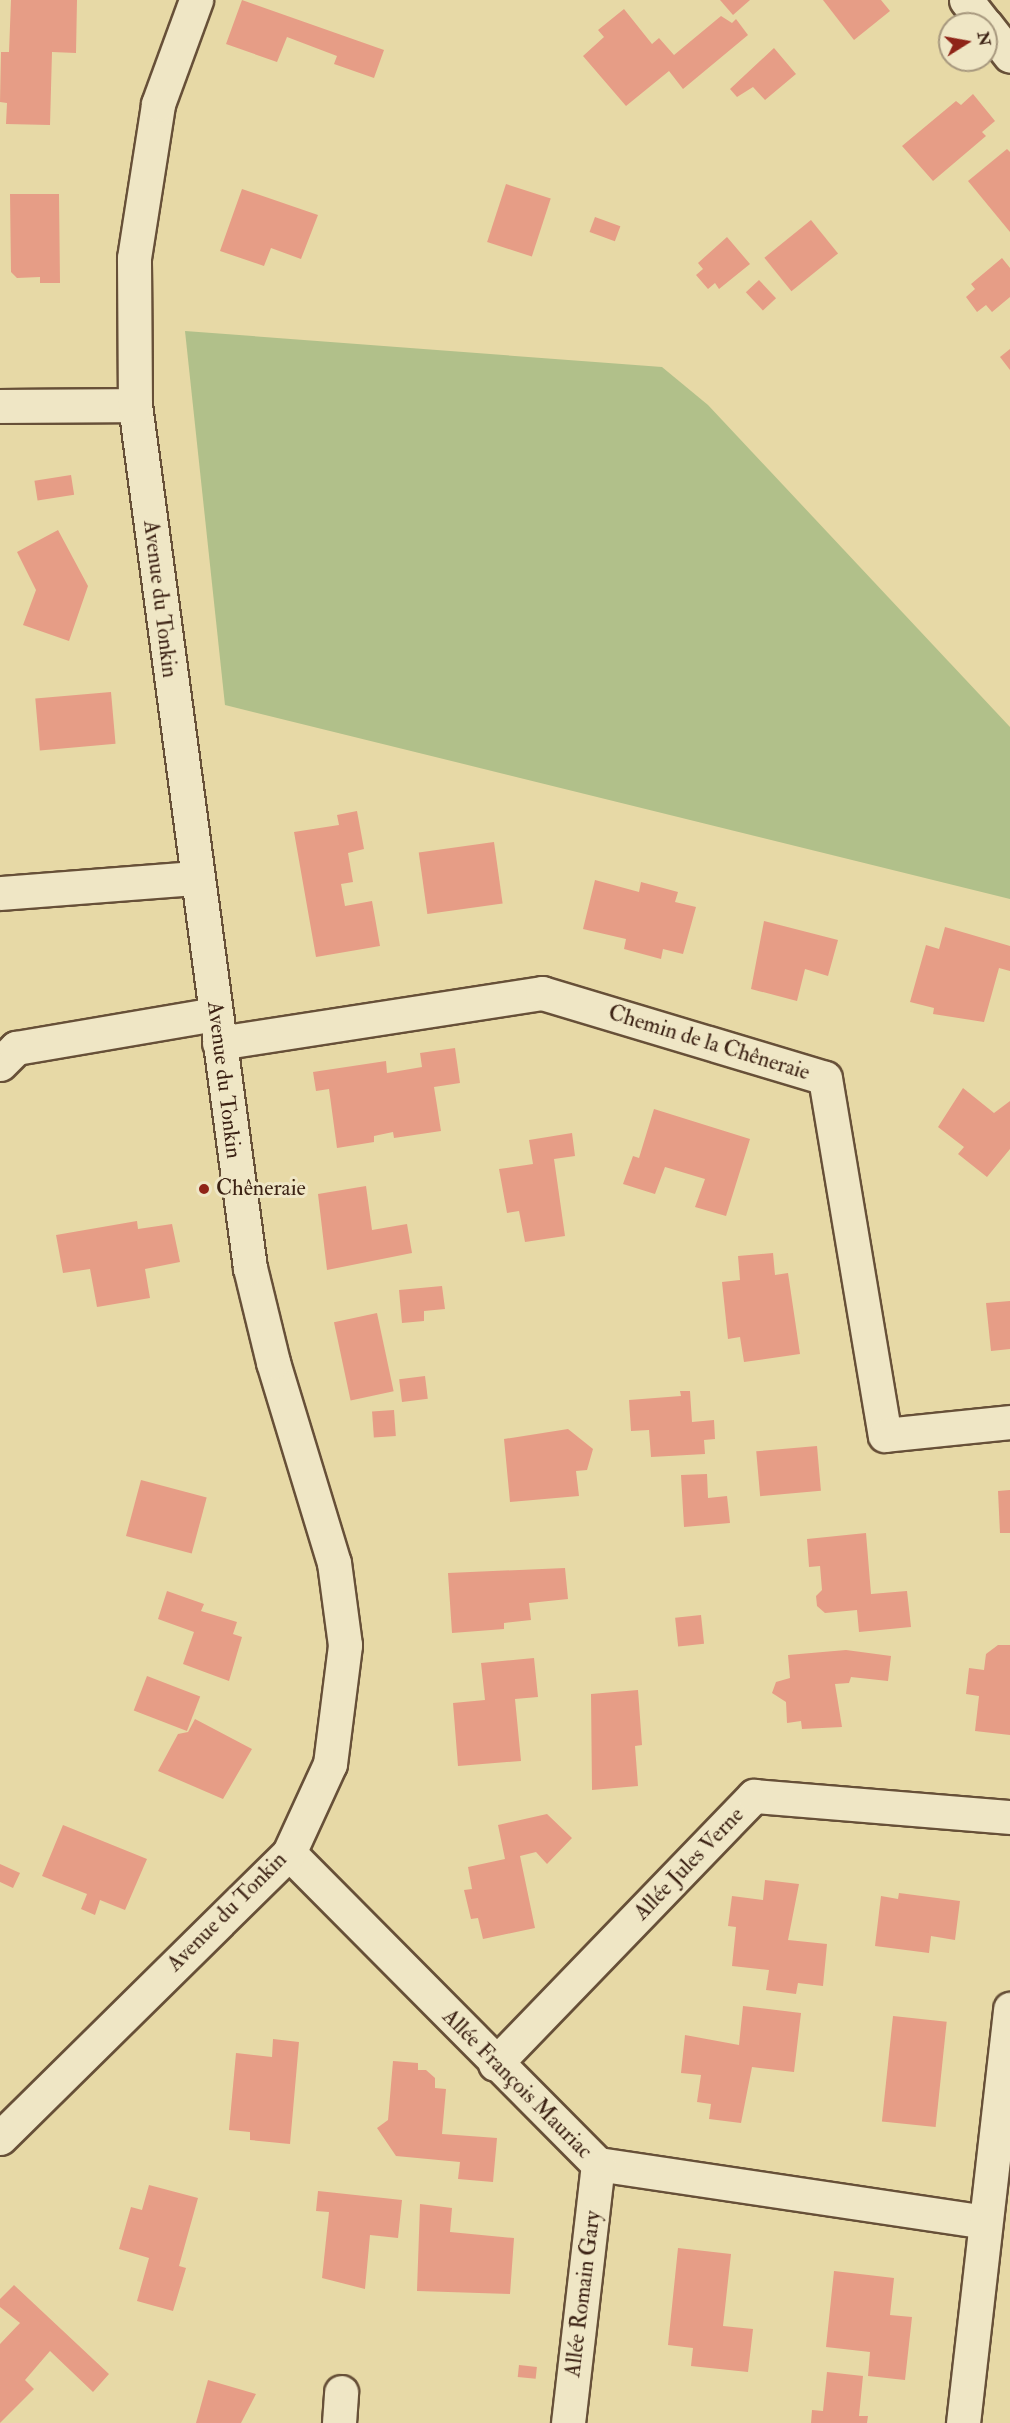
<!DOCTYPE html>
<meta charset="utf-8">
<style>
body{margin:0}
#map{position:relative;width:1010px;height:2423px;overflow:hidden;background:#e7d9a6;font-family:"IM FELL Double Pica",serif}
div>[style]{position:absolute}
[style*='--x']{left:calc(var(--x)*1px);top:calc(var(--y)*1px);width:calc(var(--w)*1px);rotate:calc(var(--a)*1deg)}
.green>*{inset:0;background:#b1c08a}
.building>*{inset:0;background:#e69d86;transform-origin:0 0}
.roads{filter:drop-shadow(2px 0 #675038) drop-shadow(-2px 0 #675038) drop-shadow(0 2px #675038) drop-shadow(0 -2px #675038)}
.minor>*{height:33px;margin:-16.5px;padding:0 16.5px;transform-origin:16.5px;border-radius:16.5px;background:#efe6c5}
.dots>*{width:16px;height:16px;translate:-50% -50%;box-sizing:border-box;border:3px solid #efe6c5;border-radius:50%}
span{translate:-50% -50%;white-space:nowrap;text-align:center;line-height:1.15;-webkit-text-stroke:6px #efe6c5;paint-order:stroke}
.street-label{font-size:22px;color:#3c2214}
.poi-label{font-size:22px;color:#3c2214}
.left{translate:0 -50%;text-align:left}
.north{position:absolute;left:938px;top:12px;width:60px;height:60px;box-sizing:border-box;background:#efe6c5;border:2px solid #a7987e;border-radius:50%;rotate:79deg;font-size:16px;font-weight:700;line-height:24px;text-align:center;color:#3c2214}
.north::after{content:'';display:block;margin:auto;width:21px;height:27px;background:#8f2418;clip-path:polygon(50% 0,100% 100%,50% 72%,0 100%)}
</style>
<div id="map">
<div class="green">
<div style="clip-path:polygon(185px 331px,662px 367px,708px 405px,1010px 727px,1010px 899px,225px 705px)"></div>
</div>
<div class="building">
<div style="clip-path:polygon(11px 0,77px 0,76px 53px,52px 52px,50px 125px,6px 124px,7px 103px,0 102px,1px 52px,9px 52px)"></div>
<div style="clip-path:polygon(242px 0,384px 50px,374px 78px,334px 64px,337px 56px,287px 37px,277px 62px,226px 44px)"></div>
<div style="clip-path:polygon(720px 0,750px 0,733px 15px)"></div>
<div style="clip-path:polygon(823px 0,881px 0,890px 11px,854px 40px)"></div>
<div style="clip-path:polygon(624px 9px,652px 44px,659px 38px,674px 55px,721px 16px,732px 23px,736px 19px,748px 35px,683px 89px,669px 71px,626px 106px,583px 56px,604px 37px,598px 30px)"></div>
<div style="clip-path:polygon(774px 48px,796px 74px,765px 100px,753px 87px,737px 97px,730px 89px)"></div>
<div style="clip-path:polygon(973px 94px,995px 121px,982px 132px,986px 136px,933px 181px,902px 146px,956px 101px,961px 105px)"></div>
<div style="clip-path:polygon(1007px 149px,1010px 152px,1010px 232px,968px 181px)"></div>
<div style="left:506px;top:184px;width:47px;height:61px;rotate:18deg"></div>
<div style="clip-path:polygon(242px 189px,318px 215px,301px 259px,271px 248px,264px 266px,220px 251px)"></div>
<div style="clip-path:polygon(10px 194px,59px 194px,60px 283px,40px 283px,40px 277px,17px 278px,11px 272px)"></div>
<div style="left:595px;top:217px;width:27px;height:16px;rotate:20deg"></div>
<div style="left:811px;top:220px;width:43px;height:60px;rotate:51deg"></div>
<div style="clip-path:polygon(727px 237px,750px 264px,719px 289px,715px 283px,708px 289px,696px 275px,703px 269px,698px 263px)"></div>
<div style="clip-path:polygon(1002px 258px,1010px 268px,1010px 297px,992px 312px,986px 305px,977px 312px,966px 297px,975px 289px,971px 284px)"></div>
<div style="left:759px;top:280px;width:25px;height:18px;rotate:47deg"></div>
<div style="clip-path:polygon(1010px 349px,1010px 370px,1000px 357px)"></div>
<div style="left:71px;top:475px;width:20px;height:37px;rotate:81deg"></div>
<div style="clip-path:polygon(58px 530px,88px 586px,69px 641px,23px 625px,36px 590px,17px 552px)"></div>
<div style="left:111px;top:692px;width:52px;height:76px;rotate:85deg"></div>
<div style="clip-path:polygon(357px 811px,364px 849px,348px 853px,353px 882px,341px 884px,345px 906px,372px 901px,380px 946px,316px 957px,294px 832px,339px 825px,337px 815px)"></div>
<div style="left:494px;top:842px;width:62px;height:76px;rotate:82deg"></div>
<div style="clip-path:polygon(595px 880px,639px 892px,641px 882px,678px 892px,675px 902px,696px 907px,683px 954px,663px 949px,661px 959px,624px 949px,626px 939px,583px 929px)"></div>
<div style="clip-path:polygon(764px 921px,838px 940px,828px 976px,805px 969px,797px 1001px,751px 989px)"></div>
<div style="clip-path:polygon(945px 927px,1010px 946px,1010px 971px,999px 968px,984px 1022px,933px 1014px,934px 1008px,910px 1002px,926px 945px,939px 949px)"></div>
<div style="clip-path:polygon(455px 1048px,460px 1083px,434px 1087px,441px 1131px,394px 1138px,393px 1132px,374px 1136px,374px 1142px,337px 1148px,329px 1089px,316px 1091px,313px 1072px,386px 1061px,387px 1073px,422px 1067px,420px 1053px)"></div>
<div style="clip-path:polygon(963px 1088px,994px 1113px,1010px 1101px,1010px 1149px,987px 1177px,958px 1154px,964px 1147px,938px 1127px)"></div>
<div style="clip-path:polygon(654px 1109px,750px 1139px,726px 1216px,695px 1207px,705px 1179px,665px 1167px,655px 1194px,623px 1184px,633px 1156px,639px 1158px)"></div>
<div style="clip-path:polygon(572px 1133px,575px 1156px,554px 1159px,565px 1236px,525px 1242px,519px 1211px,507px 1213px,499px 1169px,533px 1164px,529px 1140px)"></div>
<div style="clip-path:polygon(366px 1186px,372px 1230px,407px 1224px,412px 1253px,327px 1270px,318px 1194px)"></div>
<div style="clip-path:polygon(137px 1221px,138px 1229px,172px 1224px,180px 1262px,145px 1269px,150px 1298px,97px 1307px,90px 1269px,63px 1273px,56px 1235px)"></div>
<div style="clip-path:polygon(773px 1253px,775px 1275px,788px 1273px,800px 1354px,744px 1362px,740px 1337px,728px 1339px,722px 1282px,740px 1280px,738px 1256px)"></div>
<div style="clip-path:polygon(442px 1286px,445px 1309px,424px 1311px,424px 1321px,402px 1323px,399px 1290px)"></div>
<div style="clip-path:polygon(1010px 1301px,1010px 1349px,991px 1351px,986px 1303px)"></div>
<div style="left:377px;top:1313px;width:80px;height:44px;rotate:78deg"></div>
<div style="left:425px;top:1376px;width:23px;height:26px;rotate:83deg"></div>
<div style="clip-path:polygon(680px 1391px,690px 1391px,692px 1422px,714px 1420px,715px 1439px,704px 1440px,705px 1454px,651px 1457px,649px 1430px,631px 1431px,629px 1400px,681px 1396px)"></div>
<div style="left:394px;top:1410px;width:26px;height:22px;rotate:86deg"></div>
<div style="clip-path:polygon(568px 1429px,593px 1449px,587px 1470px,576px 1471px,579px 1496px,510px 1502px,504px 1439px)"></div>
<div style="left:817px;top:1446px;width:45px;height:61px;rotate:85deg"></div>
<div style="clip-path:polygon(707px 1474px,708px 1498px,727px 1496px,730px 1523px,684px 1527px,681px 1475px)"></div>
<div style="left:141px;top:1480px;width:68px;height:58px;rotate:15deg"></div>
<div style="clip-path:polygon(1010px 1490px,1010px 1533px,1000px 1533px,998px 1491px)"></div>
<div style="clip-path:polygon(866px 1533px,871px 1594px,907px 1591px,911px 1627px,859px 1632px,857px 1610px,825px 1613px,817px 1606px,816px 1596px,822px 1590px,820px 1566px,809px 1567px,807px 1539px)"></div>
<div style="clip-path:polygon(565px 1568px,568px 1599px,529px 1603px,531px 1620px,504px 1623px,504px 1629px,452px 1633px,448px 1573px)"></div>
<div style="clip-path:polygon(167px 1591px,204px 1604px,201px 1611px,237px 1622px,233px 1634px,242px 1637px,229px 1681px,183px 1664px,194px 1632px,158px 1619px)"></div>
<div style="left:701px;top:1615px;width:29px;height:26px;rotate:84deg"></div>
<div style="clip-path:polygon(998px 1645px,1010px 1645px,1010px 1735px,975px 1731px,979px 1696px,966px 1694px,969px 1668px,984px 1670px,986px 1654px)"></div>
<div style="clip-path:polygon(846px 1650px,891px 1656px,888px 1681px,851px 1677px,849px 1683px,835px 1684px,842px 1727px,802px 1729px,801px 1721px,787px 1723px,786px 1702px,772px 1693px,776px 1682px,790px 1678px,788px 1655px)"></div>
<div style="clip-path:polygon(534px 1658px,538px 1697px,515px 1699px,521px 1761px,458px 1766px,453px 1703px,485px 1700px,481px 1663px)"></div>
<div style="left:147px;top:1676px;width:57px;height:37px;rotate:21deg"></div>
<div style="clip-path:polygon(638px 1690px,642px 1745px,635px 1746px,638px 1786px,592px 1790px,591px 1694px)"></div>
<div style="clip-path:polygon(195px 1719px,252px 1749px,223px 1799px,158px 1771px,178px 1734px,188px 1732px)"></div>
<div style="clip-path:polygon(547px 1814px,572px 1838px,547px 1864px,536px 1852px,520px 1856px,535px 1928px,483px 1939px,478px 1918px,471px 1919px,464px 1890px,472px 1889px,468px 1867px,505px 1859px,498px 1825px)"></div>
<div style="clip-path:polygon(63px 1825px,147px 1859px,125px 1910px,100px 1900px,95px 1915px,81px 1909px,87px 1894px,42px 1876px)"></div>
<div style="clip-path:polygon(0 1864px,20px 1873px,13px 1888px,0 1882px)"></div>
<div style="clip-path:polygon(765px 1880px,799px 1884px,788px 1940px,827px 1944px,823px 1986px,798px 1983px,796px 1994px,766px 1990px,769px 1970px,732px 1966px,736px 1927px,728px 1926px,732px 1896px,763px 1900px)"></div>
<div style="clip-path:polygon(899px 1893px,960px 1901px,955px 1940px,931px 1936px,929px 1953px,875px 1946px,881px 1896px,898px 1899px)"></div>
<div style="clip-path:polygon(743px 2006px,801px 2013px,794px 2072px,752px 2067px,741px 2123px,709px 2119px,711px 2104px,697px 2102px,701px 2075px,681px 2073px,685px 2035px,739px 2045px)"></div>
<div style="left:893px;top:2016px;width:54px;height:106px;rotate:6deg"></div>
<div style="clip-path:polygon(273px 2039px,299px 2042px,290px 2144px,250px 2140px,250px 2132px,229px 2130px,236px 2053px,272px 2057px)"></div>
<div style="clip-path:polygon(393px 2061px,418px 2063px,418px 2070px,426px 2070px,435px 2078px,435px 2088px,446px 2089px,442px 2134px,497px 2138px,493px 2182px,458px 2179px,460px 2162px,396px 2156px,377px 2128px,388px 2120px)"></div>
<div style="clip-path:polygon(149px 2185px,198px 2198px,179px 2266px,186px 2268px,173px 2311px,137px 2301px,149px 2258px,119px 2249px,131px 2207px,142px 2210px)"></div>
<div style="clip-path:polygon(318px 2191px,402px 2200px,398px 2238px,370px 2235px,365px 2289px,322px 2278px,329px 2212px,316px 2211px)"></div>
<div style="clip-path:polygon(420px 2204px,452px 2208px,450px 2232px,514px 2238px,510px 2294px,417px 2291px)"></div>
<div style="clip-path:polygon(678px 2248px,731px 2254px,723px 2326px,753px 2329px,748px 2372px,691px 2366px,693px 2348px,668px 2345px)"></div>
<div style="clip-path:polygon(834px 2271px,894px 2278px,890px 2315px,912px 2317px,905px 2380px,868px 2376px,870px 2352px,826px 2347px)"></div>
<div style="clip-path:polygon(14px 2285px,109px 2374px,93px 2392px,50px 2351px,25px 2380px,34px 2389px,0 2423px,0 2344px,20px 2323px,0 2307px,0 2299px)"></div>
<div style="left:519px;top:2365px;width:18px;height:12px;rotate:6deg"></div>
<div style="clip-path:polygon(827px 2372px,863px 2376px,859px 2416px,868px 2416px,867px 2423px,811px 2423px,812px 2410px,823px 2411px)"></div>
<div style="clip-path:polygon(208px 2380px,256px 2394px,241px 2423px,196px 2423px)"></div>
</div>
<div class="roads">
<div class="minor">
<div style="--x:966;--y:0;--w:31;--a:52"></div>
<div style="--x:986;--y:25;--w:39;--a:52"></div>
<div style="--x:0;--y:406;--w:135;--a:-0.4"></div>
<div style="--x:0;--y:893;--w:198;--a:-4.4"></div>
<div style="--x:219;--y:1043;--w:327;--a:-8.8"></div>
<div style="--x:542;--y:993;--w:295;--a:16.7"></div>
<div style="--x:825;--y:1078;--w:362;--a:80.5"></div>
<div style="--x:885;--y:1435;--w:126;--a:-5.9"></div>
<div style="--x:0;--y:1064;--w:23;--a:-45"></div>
<div style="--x:16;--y:1048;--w:202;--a:-9.7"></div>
<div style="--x:289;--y:1853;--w:438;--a:45.2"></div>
<div style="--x:598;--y:2164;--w:391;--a:8.5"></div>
<div style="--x:495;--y:2064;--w:373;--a:-46"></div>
<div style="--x:754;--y:1796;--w:257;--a:4.7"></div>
<div style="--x:0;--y:2138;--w:406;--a:-44.6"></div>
<div style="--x:289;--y:1853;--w:98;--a:-65.3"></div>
<div style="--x:330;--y:1764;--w:120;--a:-82.8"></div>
<div style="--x:345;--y:1645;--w:83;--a:-97.6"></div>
<div style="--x:334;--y:1563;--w:210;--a:-106.9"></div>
<div style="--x:273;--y:1362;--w:97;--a:-103.7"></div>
<div style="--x:250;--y:1268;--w:871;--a:-97.59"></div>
<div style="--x:135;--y:405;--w:147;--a:-90.4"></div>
<div style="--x:134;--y:258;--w:156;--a:-81.1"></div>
<div style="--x:158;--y:104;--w:111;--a:-69.9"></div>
<div style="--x:339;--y:2423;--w:31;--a:-86"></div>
<div style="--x:568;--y:2423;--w:261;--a:-83.4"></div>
<div style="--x:963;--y:2423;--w:417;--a:-83.5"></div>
</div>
</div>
<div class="dots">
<div style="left:204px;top:1189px;background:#8f2418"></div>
</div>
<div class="street-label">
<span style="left:160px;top:599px;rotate:83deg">Avenue du Tonkin</span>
<span style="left:709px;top:1043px;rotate:17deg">Chemin de la Chêneraie</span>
<span style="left:224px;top:1080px;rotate:83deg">Avenue du Tonkin</span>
<span style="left:689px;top:1864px;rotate:-46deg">Allée Jules Verne</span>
<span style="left:227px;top:1912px;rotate:-45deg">Avenue du Tonkin</span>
<span style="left:517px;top:2084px;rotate:45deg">Allée François Mauriac</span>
<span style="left:583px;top:2294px;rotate:-83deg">Allée Romain Gary</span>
</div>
<div class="poi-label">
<span class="left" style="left:216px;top:1189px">Chêneraie</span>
</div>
<div class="north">N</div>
</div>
